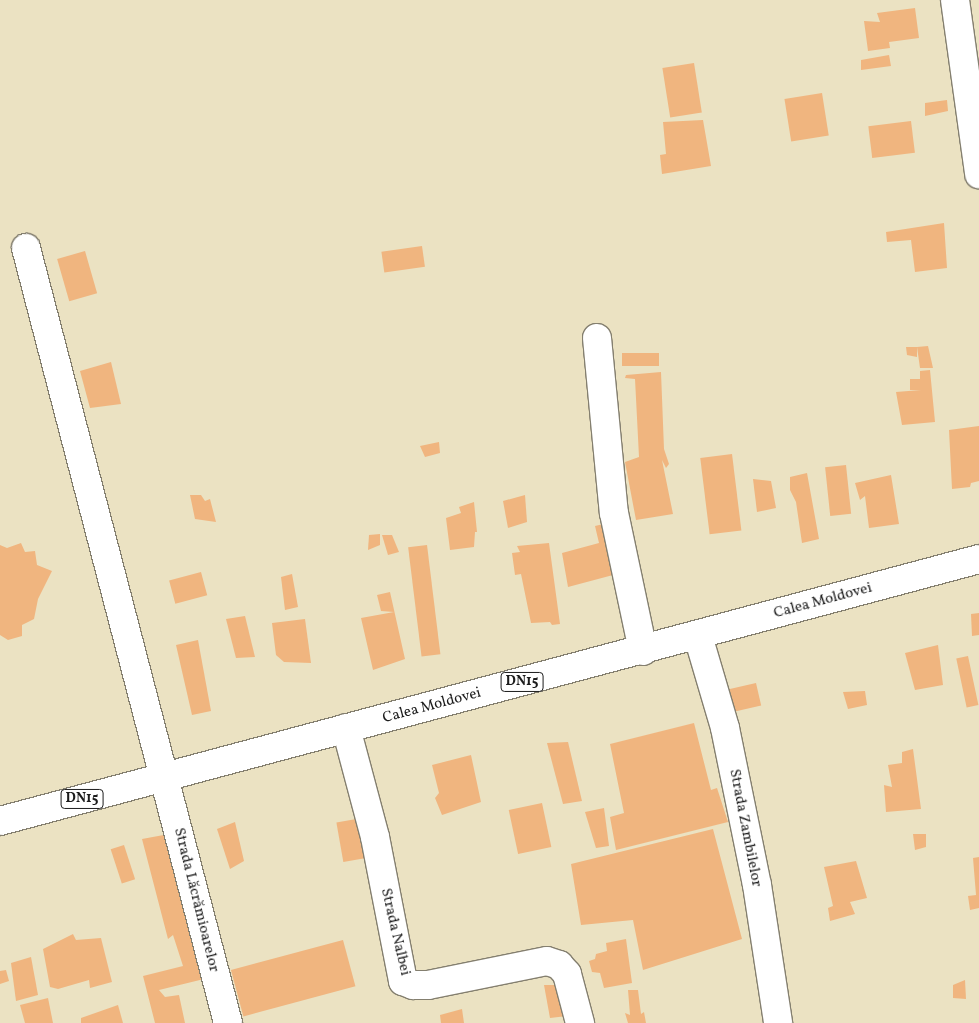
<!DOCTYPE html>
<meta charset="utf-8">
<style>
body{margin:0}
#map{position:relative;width:979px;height:1023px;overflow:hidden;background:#ebe2c2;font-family:Vollkorn,serif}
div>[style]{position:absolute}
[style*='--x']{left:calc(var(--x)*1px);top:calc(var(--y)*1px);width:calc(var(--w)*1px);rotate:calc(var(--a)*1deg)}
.building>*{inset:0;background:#f0b57f;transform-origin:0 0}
.roads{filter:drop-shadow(1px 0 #847f6f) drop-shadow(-1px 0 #847f6f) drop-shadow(0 1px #847f6f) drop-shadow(0 -1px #847f6f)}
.minor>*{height:28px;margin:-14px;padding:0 14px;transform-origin:14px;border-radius:14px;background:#fff}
.major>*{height:28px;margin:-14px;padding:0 14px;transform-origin:14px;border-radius:14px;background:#fff}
span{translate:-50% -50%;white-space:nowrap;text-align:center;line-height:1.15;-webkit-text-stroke:4px #fff;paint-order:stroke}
.shield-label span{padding:1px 4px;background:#fff;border:1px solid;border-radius:4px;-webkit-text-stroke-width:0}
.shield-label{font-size:14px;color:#1c1c1c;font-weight:700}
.street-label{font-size:15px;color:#1c1c1c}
</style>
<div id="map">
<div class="building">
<div style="clip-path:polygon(915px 8px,919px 38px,889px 42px,890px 48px,868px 51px,864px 21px,880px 22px,877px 13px)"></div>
<div style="clip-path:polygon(889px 55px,891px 66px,861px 70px,861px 60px)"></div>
<div style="left:694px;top:63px;width:50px;height:32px;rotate:81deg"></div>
<div style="left:822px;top:93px;width:43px;height:38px;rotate:81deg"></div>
<div style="clip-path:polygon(947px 100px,948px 111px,925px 116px,925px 103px)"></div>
<div style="clip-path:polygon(703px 120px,711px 166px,662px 174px,660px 155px,666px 154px,663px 122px)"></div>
<div style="left:911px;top:121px;width:32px;height:43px;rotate:83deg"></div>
<div style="clip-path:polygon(944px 223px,947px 268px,915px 272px,911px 240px,887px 242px,886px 232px)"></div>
<div style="left:422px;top:246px;width:21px;height:41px;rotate:82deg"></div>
<div style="left:85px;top:251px;width:44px;height:29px;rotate:74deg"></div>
<div style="clip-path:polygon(928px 346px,933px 368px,920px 368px,917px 347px)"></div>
<div style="clip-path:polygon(906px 347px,917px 347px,917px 357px,907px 355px)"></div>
<div style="left:659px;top:353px;width:13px;height:37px;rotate:90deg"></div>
<div style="clip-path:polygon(111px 362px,121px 404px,90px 408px,80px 371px)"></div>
<div style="clip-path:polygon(930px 370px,935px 422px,902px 425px,896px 392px,921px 390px,910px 390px,910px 379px,920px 379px,920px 371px)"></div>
<div style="clip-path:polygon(661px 372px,664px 449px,669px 464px,666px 468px,662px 460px,673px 514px,636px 520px,625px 462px,639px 457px,635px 379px,625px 378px,626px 375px)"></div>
<div style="clip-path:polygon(979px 426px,979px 481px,971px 483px,970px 487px,952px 489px,949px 430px)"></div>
<div style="clip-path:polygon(439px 442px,440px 453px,425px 457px,420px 446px)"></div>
<div style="left:732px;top:454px;width:77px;height:32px;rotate:83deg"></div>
<div style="left:846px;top:465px;width:49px;height:21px;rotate:84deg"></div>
<div style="clip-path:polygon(807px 473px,819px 539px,802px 543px,796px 502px,790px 490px,790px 477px)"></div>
<div style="clip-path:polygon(891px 475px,899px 524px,869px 528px,865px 496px,860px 500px,855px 483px)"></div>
<div style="clip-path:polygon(753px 479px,771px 481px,776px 508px,757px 512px)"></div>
<div style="clip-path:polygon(190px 495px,201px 495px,205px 501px,210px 499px,216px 522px,195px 519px)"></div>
<div style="clip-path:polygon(525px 495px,527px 522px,508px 528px,503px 501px)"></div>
<div style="clip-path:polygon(474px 502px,477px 532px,475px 532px,474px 547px,450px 550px,446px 518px,461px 513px,459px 507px)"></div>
<div style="clip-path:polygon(612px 522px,613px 575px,568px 587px,562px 553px,599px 543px,595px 526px)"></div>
<div style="clip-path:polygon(380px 534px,380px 545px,368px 550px,369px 535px)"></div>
<div style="clip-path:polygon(382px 535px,392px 535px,399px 552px,388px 555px)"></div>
<div style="clip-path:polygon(21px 543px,25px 552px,35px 551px,37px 565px,52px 571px,38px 599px,34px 619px,22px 625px,22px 636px,8px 640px,0 635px,0 545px,7px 548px)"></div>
<div style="clip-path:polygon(549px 543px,560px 624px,552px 625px,550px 622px,531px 623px,521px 574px,515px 575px,512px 553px,520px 552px,517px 546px)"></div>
<div style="left:427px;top:545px;width:110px;height:19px;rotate:83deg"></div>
<div style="left:201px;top:572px;width:24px;height:33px;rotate:75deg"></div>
<div style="clip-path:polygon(292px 574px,298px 607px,285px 610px,281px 577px)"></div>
<div style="clip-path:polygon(390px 592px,405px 659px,373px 670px,361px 618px,394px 612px,381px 611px,377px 595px)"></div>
<div style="clip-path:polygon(979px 613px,979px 635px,972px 636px,971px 614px)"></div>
<div style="clip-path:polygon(245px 616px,255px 657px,236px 658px,226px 619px)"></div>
<div style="clip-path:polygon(305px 619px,311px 663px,284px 662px,276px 655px,272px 623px)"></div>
<div style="clip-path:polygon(198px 640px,211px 711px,192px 715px,176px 645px)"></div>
<div style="clip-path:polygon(938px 645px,943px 685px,915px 690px,905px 653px)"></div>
<div style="left:968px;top:656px;width:50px;height:12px;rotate:78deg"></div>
<div style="left:756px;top:683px;width:23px;height:28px;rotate:77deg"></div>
<div style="clip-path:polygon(865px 691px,867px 705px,848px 709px,843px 692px)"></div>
<div style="clip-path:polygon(694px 723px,711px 790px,717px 788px,728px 822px,616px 850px,610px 817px,624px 813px,610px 744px)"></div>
<div style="clip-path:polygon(568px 742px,582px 801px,563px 804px,547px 743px)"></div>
<div style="clip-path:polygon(913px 749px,921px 809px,886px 812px,884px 785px,892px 787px,888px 765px,902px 763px,902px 752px)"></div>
<div style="clip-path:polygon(471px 755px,481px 802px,442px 815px,435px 798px,439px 793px,432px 765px)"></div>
<div style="left:542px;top:803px;width:45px;height:34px;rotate:78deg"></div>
<div style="clip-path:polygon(604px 808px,609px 846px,596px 848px,585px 812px)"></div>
<div style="left:362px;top:818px;width:40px;height:26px;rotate:80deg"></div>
<div style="clip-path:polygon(235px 822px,244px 861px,230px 869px,217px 829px)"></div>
<div style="clip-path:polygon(713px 829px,742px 939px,643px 970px,633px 920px,581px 925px,571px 864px)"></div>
<div style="clip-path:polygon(169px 834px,204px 979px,159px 990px,165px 997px,179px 995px,185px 1023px,155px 1023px,143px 976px,183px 966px,173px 935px,168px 939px,142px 839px)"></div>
<div style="clip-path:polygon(913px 834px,926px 834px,926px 847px,915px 850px)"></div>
<div style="left:124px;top:845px;width:36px;height:14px;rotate:72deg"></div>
<div style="clip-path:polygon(979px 857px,979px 908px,970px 910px,968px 896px,976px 895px,973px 858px)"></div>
<div style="clip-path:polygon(856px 861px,867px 898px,850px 902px,855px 914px,830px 921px,828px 908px,833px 906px,824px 867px)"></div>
<div style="clip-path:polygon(73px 934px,76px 940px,101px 938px,112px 982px,90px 988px,89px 980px,58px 989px,50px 987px,43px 949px)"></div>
<div style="clip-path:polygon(626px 939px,632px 983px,604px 988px,600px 973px,592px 972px,589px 961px,595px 959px,596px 954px,607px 951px,606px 943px)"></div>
<div style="left:343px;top:940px;width:48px;height:116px;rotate:75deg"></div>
<div style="clip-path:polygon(31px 957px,38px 995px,16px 1001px,11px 963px)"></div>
<div style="clip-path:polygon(6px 970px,9px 981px,0 984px,0 971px)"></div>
<div style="clip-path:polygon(965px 980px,966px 999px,953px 998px,953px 985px)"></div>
<div style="clip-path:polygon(544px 985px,557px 985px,567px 1016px,550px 1018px)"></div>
<div style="clip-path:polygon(628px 990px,638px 990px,641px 1014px,644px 1012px,646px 1023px,628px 1023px,625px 1013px,630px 1015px)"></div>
<div style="clip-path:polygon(48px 998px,53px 1023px,25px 1023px,20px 1005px)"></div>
<div style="clip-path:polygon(118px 1005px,123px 1023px,81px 1023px,81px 1018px)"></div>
<div style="clip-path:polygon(462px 1009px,464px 1023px,441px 1023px,440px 1015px)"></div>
</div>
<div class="roads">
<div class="minor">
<div style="--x:955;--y:0;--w:176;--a:82.1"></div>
<div style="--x:26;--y:248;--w:801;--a:75.39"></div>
<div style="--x:597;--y:338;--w:176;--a:84.5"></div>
<div style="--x:614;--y:513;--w:141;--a:78.1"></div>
<div style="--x:698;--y:636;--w:96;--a:73.6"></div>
<div style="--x:725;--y:728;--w:160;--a:78.5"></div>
<div style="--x:757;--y:885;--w:140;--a:81.3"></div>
<div style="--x:346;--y:728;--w:113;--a:75.1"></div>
<div style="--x:375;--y:837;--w:147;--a:79"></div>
<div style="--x:403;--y:981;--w:11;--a:22"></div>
<div style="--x:413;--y:985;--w:15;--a:0"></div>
<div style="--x:428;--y:985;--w:121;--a:-11.4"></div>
<div style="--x:547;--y:961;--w:13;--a:18"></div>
<div style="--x:559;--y:965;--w:12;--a:48"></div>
<div style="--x:567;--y:974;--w:51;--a:75.1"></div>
</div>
<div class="major">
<div style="--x:0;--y:821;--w:1013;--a:-14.98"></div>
</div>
</div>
<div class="shield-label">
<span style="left:522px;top:682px">DN15</span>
<span style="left:82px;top:799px">DN15</span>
</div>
<div class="street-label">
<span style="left:823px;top:601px;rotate:-15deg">Calea Moldovei</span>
<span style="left:432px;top:706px;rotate:-15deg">Calea Moldovei</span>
<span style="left:745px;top:828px;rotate:79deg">Strada Zambilelor</span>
<span style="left:196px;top:900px;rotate:76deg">Strada Lăcrămioarelor</span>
<span style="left:395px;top:932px;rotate:77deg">Strada Nalbei</span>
</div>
</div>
